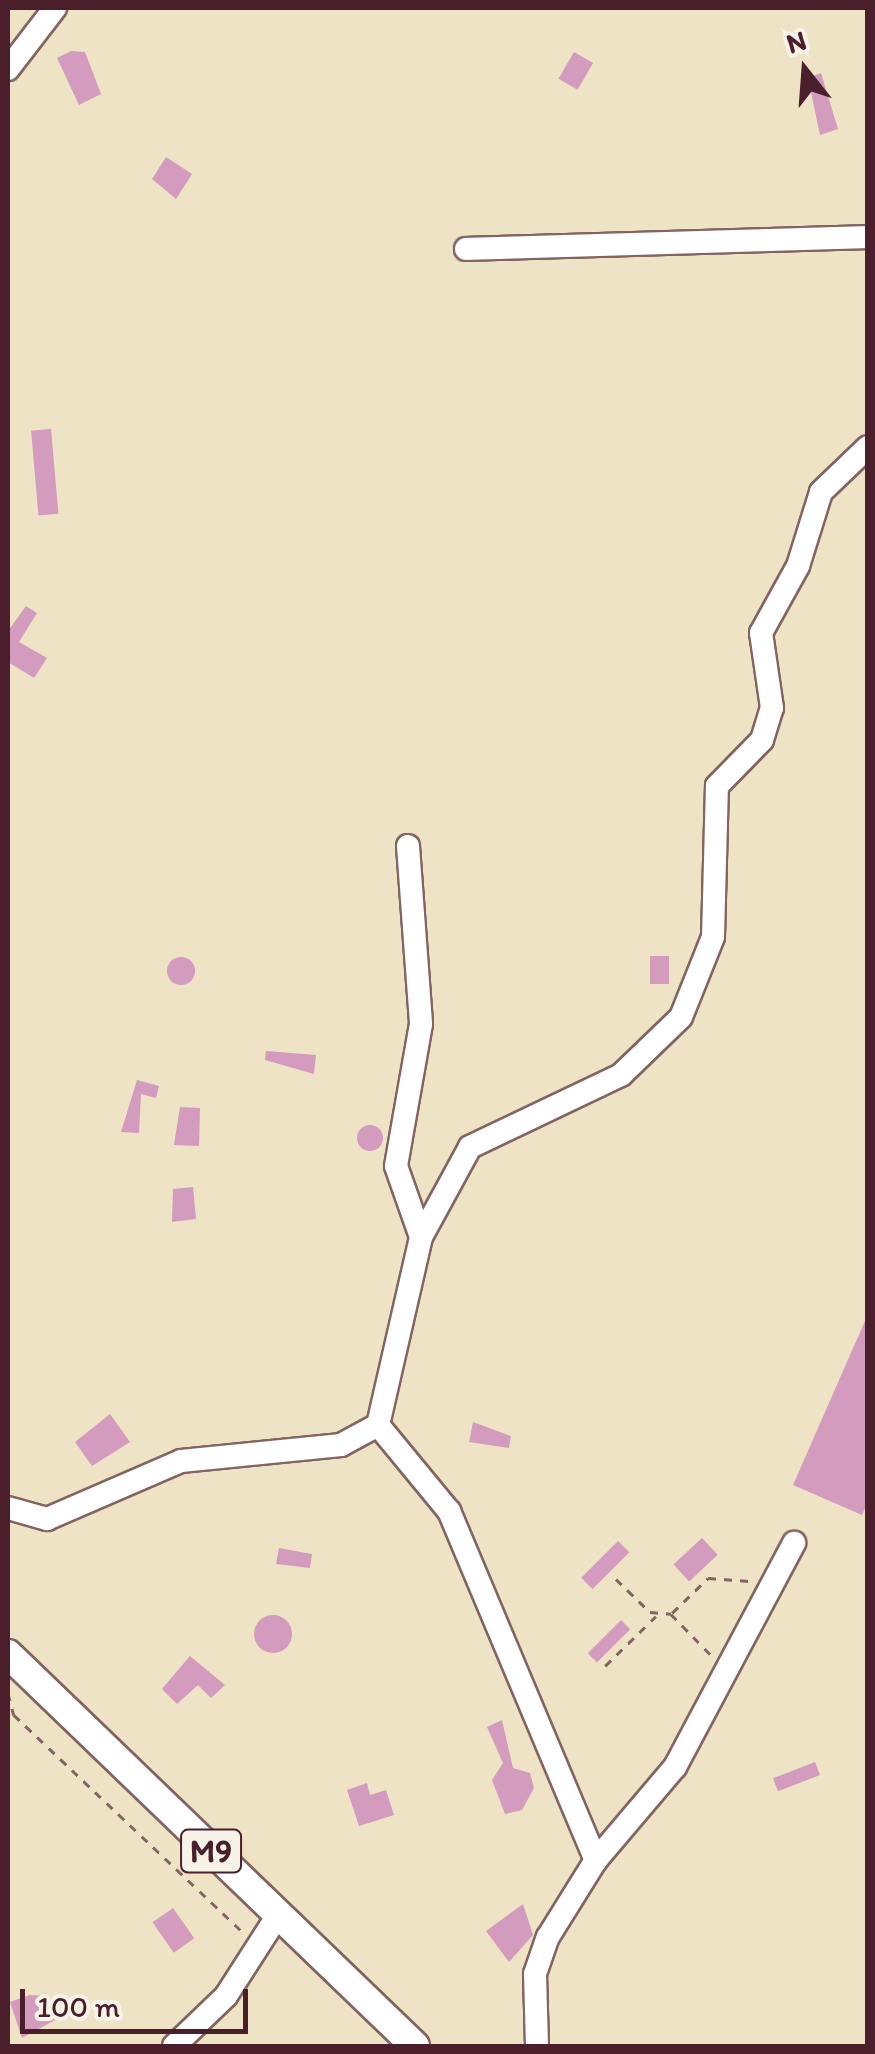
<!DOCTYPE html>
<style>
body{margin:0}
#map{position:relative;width:875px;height:2054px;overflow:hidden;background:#eee3c5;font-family:Itim,sans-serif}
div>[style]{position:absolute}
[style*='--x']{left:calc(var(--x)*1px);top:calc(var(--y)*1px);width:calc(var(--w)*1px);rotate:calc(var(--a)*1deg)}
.building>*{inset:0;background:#d39bbe;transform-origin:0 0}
.round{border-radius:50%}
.path>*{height:2.5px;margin-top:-1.25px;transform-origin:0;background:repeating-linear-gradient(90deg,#836461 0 8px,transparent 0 16px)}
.roads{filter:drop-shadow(2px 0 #836461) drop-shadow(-2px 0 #836461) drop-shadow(0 2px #836461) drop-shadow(0 -2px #836461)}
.minor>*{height:22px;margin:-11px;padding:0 11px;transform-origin:11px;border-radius:11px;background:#fff}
.major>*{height:28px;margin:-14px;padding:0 14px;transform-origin:14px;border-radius:14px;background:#fff}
span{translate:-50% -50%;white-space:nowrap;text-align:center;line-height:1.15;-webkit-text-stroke:10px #f7f3e8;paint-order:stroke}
.shield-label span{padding:2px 8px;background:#f7f3e8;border:2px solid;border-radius:8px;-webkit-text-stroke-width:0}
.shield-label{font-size:32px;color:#4a1f2b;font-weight:700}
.frame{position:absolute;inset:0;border:10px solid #4a1f2b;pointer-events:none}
.north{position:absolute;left:755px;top:20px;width:100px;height:100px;-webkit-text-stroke:8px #f7f3e8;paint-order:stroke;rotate:343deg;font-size:28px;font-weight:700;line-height:40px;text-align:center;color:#4a1f2b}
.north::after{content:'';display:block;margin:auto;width:35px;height:45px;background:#4a1f2b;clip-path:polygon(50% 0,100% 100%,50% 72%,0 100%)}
.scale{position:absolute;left:20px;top:1989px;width:228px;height:45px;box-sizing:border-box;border:5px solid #4a1f2b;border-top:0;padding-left:12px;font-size:30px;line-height:35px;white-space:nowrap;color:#4a1f2b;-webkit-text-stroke:8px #f7f3e8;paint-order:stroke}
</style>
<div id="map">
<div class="building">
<div style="clip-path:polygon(71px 51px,85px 52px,101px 94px,79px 105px,57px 58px)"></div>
<div style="left:574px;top:52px;width:22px;height:31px;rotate:30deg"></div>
<div style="clip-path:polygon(821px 73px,838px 129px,820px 135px,808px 78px)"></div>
<div style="clip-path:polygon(166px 157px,192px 174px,176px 199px,152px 179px)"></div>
<div style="left:51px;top:429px;width:85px;height:20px;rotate:85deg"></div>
<div style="clip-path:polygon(26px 606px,37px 613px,19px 642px,47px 658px,34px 678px,8px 662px,8px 631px)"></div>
<div style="left:650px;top:956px;width:19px;height:28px"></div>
<div class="round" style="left:167px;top:957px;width:28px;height:28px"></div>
<div style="clip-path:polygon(266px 1051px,316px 1055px,314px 1074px,265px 1060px)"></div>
<div style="clip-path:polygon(137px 1080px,159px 1086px,156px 1098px,141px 1094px,139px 1133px,121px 1132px)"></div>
<div style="clip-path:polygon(180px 1107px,200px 1108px,199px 1146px,174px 1145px)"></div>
<div class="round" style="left:357px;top:1125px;width:26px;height:26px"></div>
<div style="clip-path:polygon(193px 1187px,196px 1219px,172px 1222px,173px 1189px)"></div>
<div style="clip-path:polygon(868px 1314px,868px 1501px,862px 1515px,793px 1485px)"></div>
<div style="clip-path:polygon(110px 1414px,130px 1442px,92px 1466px,75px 1442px)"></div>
<div style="clip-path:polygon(473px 1422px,511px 1436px,509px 1448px,469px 1442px)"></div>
<div style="left:702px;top:1538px;width:23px;height:39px;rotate:47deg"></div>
<div style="left:618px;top:1541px;width:16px;height:52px;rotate:45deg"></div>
<div style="clip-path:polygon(279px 1548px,312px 1554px,310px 1568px,276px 1564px)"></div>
<div class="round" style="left:254px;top:1615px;width:38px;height:38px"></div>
<div style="left:621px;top:1620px;width:13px;height:47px;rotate:45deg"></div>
<div style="clip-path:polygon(190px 1656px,225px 1685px,211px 1698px,198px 1685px,177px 1704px,162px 1689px)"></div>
<div style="clip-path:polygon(502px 1720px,513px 1768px,530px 1773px,534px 1788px,522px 1810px,505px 1814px,492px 1780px,503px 1763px,487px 1727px)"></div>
<div style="left:815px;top:1762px;width:14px;height:45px;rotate:69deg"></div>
<div style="clip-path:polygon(367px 1783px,370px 1795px,386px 1790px,394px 1815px,359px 1826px,347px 1790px)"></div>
<div style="clip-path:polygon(523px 1904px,533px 1935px,509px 1962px,486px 1931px)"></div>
<div style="left:173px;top:1908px;width:37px;height:25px;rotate:55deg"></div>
<div style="clip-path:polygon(30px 1995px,49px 1996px,57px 2019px,22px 2038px,10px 2002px)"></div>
</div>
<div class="path">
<div style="--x:616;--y:1579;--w:47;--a:44.1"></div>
<div style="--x:650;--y:1612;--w:21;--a:5"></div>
<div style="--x:671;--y:1614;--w:57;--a:45.7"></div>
<div style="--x:672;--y:1613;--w:50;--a:-44.2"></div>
<div style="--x:708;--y:1578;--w:42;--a:4.1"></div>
<div style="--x:605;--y:1666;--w:71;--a:-44.4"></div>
<div style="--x:8;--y:1693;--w:23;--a:75"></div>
<div style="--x:14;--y:1715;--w:315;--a:43.5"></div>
</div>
<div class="roads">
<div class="minor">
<div style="--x:8;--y:69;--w:77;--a:-52.4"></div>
<div style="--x:466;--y:249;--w:402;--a:-1.7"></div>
<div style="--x:408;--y:846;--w:178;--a:85.8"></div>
<div style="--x:421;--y:1024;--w:144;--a:100"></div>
<div style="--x:396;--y:1166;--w:75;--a:70.6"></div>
<div style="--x:378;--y:1425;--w:112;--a:50.5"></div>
<div style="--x:449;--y:1511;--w:379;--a:67.2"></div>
<div style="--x:8;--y:1508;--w:41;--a:15.8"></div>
<div style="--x:47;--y:1519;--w:146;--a:-23.4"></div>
<div style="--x:181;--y:1461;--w:161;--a:-5.7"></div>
<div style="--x:341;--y:1445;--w:42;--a:-28.4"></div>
<div style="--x:378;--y:1425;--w:193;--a:-77.1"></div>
<div style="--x:421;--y:1237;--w:102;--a:-61.4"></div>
<div style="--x:470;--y:1147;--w:167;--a:-25.5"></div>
<div style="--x:621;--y:1075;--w:83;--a:-44"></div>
<div style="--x:681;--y:1017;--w:86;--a:-68.2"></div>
<div style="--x:713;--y:937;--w:151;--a:-88.5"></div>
<div style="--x:717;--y:786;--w:64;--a:-45.6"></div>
<div style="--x:762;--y:740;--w:34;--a:-73"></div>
<div style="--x:772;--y:708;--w:76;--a:-98.3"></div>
<div style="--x:761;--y:633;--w:77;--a:-61.1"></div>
<div style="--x:798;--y:566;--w:77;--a:-72.7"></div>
<div style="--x:821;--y:492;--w:65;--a:-43.8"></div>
<div style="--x:174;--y:2046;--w:72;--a:-43.9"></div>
<div style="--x:226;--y:1996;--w:96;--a:-57.3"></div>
<div style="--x:537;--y:2046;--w:72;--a:-91.6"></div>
<div style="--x:535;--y:1974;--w:39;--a:-71"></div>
<div style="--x:548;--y:1937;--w:91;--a:-58.1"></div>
<div style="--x:596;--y:1860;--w:122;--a:-49.7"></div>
<div style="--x:675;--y:1767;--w:254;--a:-62"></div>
</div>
<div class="major">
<div style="--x:8;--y:1654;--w:565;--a:43.92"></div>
</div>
</div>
<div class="shield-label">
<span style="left:211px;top:1851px">M9</span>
</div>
<div class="frame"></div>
<div class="north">N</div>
<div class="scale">100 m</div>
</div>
